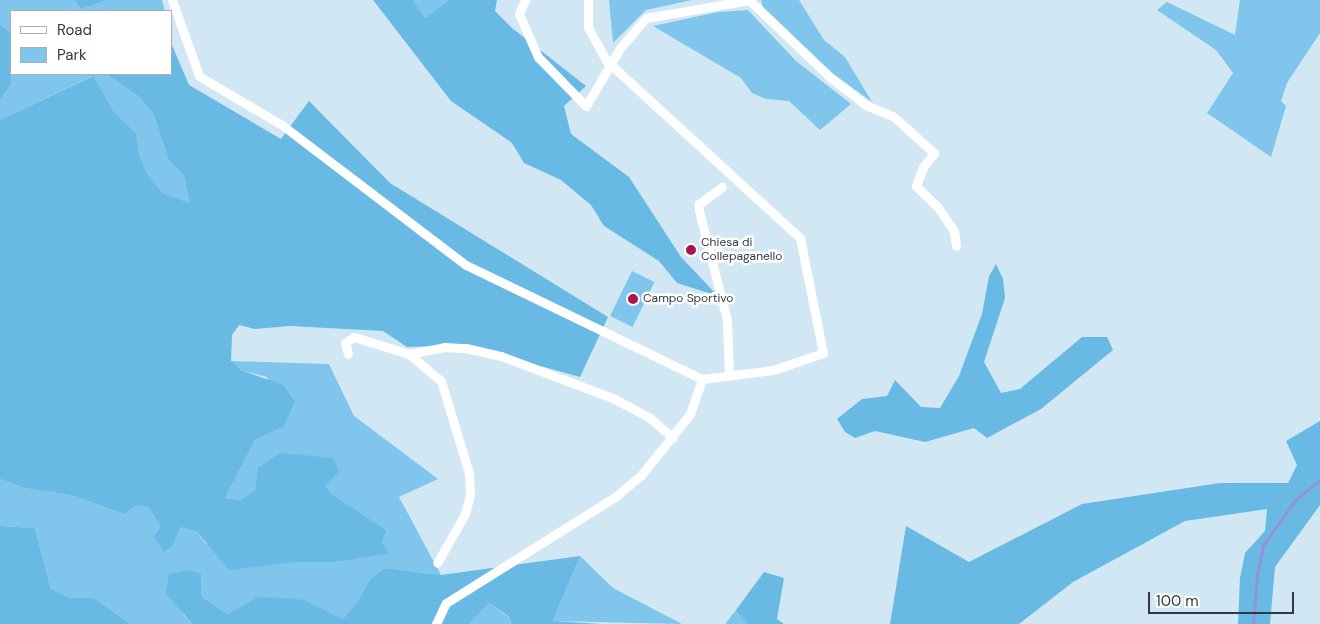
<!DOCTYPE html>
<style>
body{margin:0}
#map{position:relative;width:1320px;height:624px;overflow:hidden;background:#d1e7f4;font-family:"DM Sans",sans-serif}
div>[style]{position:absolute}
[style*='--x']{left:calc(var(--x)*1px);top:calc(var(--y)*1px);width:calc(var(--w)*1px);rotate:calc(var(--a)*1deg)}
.green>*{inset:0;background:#80c5eb;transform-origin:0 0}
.forest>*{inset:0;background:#68b9e3}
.stream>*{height:3px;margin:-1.5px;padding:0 1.5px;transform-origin:1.5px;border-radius:1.5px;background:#9792d6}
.street>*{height:9px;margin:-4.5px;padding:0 4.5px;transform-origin:4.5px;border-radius:4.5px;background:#fff}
.dots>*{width:14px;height:14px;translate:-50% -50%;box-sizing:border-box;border:2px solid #fff;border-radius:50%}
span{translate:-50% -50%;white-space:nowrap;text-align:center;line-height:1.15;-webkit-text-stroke:5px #fff;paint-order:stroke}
.poi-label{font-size:12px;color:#30393e}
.left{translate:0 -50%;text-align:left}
.legend{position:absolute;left:10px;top:10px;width:162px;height:65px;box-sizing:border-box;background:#fff;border:1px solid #acb0b2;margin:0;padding:6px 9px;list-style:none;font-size:15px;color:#30393e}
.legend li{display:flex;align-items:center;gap:10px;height:25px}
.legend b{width:25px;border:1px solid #acb0b2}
.scale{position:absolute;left:1148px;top:592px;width:146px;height:22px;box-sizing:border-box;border:2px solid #30393e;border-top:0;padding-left:6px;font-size:15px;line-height:18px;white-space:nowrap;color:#30393e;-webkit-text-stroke:4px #fff;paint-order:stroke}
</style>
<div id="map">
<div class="green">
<div style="clip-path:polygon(0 0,74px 0,81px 9px,108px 0,162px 0,165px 11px,11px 11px,11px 34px,0 24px)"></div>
<div style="clip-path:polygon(413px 0,449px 0,425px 18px)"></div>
<div style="clip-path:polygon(609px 0,692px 0,646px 10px,613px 43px)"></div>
<div style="clip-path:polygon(761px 0,799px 0,824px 40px,845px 57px,872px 102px,831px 72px,763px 7px)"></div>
<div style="clip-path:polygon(1240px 0,1320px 0,1320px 33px,1287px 83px,1281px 101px,1286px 106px,1271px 157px,1207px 113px,1233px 73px,1216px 50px,1157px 10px,1167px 2px,1235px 35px)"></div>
<div style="clip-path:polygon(748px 10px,796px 61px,851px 104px,820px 130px,789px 101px,766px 99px,752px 93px,741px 78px,653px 26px,718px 12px)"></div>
<div style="clip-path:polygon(12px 74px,106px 74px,138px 96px,153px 113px,169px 161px,184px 176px,190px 203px,163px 193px,147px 174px,139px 154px,136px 133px,114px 112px,92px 76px,0 120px,0 100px,11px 84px)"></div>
<div style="left:632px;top:271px;width:25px;height:50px;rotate:26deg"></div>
<div style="clip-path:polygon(230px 361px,329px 364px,354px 416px,438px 479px,399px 497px,441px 575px,385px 568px,370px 579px,356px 604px,343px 619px,304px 601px,257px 597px,227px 614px,202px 597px,201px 575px,182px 613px,192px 624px,130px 624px,94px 598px,70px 598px,51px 589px,35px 528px,0 526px,0 479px,24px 488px,71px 495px,124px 514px,138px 505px,149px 508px,173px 545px,181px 527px,197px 532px,206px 544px,295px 562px,336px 562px,388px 554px,382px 542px,387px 532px,330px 494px,324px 486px,259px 468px,255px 490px,241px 500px,225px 498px,255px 440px,283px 427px,267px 377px,241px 370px)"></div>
<div style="clip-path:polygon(580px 556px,613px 588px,682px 624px,553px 621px)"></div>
<div style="clip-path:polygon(489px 603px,508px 617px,512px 624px,469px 624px)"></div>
<div style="clip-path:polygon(736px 610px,748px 621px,748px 624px,725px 624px)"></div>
</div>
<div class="forest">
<div style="clip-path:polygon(74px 0,108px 0,81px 9px)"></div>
<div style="clip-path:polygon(373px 0,413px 0,425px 18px,449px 0,497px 0,495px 11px,512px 28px,586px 86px,564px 106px,571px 134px,629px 177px,681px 257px,718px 296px,677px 283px,659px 261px,604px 226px,591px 205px,561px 180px,524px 163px,512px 143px,451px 101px)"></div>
<div style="clip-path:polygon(0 24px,11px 34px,12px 74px,11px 84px,0 100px)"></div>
<div style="clip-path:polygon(172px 45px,189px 85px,281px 139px,309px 101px,390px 183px,608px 317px,580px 377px,465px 345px,407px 347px,383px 331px,290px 326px,255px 329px,239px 325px,232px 335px,231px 361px,241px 370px,283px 385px,295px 402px,283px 427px,255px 440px,225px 498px,241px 500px,255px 490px,258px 468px,280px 453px,333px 458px,339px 472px,325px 486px,331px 494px,387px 531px,382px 542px,389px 554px,336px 562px,295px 562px,229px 570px,197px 532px,181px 527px,173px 545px,164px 552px,154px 537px,161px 527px,149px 508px,138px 505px,124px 514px,71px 495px,24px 488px,0 479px,0 120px,93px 76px,114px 112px,136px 133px,139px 154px,147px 174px,163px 193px,190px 203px,184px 176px,169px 161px,153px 113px,138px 96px,106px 74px,171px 74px)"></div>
<div style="clip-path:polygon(996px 264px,1003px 279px,1005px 298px,984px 362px,1001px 393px,1020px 389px,1082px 337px,1107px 337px,1113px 350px,1041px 409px,987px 438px,974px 428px,925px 442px,875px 431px,855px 438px,845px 432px,837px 419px,862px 399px,887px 396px,895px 380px,921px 407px,940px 408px,959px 376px,982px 314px,989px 276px)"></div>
<div style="clip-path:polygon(1320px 421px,1320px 505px,1275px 567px,1270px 624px,1238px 624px,1240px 578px,1245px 553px,1265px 531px,1267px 509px,1185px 521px,1073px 582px,1019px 624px,890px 624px,906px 526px,969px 562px,1082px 504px,1220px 483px,1288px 483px,1297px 465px,1286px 441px)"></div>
<div style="clip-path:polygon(0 526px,35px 528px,51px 589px,70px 598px,94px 598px,130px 624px,0 624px)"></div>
<div style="clip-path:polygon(580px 556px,553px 621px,601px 624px,512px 624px,508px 616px,489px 603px,469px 624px,192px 624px,166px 593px,169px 574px,187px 570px,201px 574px,202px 597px,227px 614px,257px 597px,282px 598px,304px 600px,343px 619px,356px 604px,370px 579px,385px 568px,441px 575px)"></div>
<div style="clip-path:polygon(764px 572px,784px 578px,777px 619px,784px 624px,748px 624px,736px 610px)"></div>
</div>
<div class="stream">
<div style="--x:1253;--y:624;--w:50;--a:-85.4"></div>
<div style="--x:1257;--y:574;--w:30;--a:-78"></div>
<div style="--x:1263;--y:545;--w:57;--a:-54.3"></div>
<div style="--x:1296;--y:499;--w:31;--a:-38"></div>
</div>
<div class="street">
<div style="--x:172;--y:0;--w:81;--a:70.4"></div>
<div style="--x:199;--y:76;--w:96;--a:30.6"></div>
<div style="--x:282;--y:125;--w:231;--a:37.3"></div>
<div style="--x:466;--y:265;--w:262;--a:25.8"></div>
<div style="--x:702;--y:379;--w:72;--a:-7.2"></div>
<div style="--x:773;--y:370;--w:53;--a:-18.8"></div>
<div style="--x:823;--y:353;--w:117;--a:-101.3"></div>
<div style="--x:800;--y:238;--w:263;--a:-137.5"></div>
<div style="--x:606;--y:60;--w:38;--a:-119"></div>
<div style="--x:588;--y:27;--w:27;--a:-90"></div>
<div style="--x:525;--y:0;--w:15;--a:113"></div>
<div style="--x:519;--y:14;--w:47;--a:66.2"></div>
<div style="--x:538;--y:57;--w:69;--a:45.6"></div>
<div style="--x:586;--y:106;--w:67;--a:-59.6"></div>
<div style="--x:620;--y:48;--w:40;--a:-49"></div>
<div style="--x:646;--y:18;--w:105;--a:-9.9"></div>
<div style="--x:749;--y:0;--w:113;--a:43.6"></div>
<div style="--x:831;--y:78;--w:44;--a:37.6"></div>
<div style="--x:866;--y:105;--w:30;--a:23"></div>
<div style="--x:894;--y:117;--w:54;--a:42"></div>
<div style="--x:934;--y:153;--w:18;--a:128"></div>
<div style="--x:923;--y:167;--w:20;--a:110"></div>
<div style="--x:916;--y:186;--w:29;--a:44"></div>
<div style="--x:937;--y:206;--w:30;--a:56"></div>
<div style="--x:954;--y:231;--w:15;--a:82"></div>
<div style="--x:722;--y:187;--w:29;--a:144"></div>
<div style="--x:699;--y:204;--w:7;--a:90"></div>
<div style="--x:699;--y:211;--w:113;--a:75.6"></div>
<div style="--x:727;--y:320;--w:55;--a:87.9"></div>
<div style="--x:348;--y:354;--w:11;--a:-105"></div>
<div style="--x:345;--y:343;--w:11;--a:-34"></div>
<div style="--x:354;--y:337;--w:58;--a:17.2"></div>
<div style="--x:409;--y:354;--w:42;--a:40.2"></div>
<div style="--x:441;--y:381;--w:96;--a:73.1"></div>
<div style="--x:469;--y:473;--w:21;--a:87"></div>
<div style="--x:470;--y:494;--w:21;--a:104"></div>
<div style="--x:465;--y:514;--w:56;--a:119.7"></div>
<div style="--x:409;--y:354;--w:36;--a:-11"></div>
<div style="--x:444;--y:347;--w:22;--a:3"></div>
<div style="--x:466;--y:348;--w:36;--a:13"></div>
<div style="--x:501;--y:356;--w:120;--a:20.6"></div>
<div style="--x:613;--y:398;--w:42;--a:28.4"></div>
<div style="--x:650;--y:418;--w:30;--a:41"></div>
<div style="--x:436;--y:624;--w:23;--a:-65"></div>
<div style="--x:446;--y:603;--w:199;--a:-32.1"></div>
<div style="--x:615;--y:497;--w:35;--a:-40"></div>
<div style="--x:642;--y:474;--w:77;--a:-51.3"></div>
<div style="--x:690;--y:414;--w:37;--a:-71"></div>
</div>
<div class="dots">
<div style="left:691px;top:250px;background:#a9154a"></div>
<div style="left:633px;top:299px;background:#a9154a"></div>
</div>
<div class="poi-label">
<span class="left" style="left:701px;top:250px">Chiesa di<br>Collepaganello</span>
<span class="left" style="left:643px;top:299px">Campo Sportivo</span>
</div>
<ul class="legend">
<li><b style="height:6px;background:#fff"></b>Road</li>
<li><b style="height:14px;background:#80c5eb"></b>Park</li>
</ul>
<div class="scale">100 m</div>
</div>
